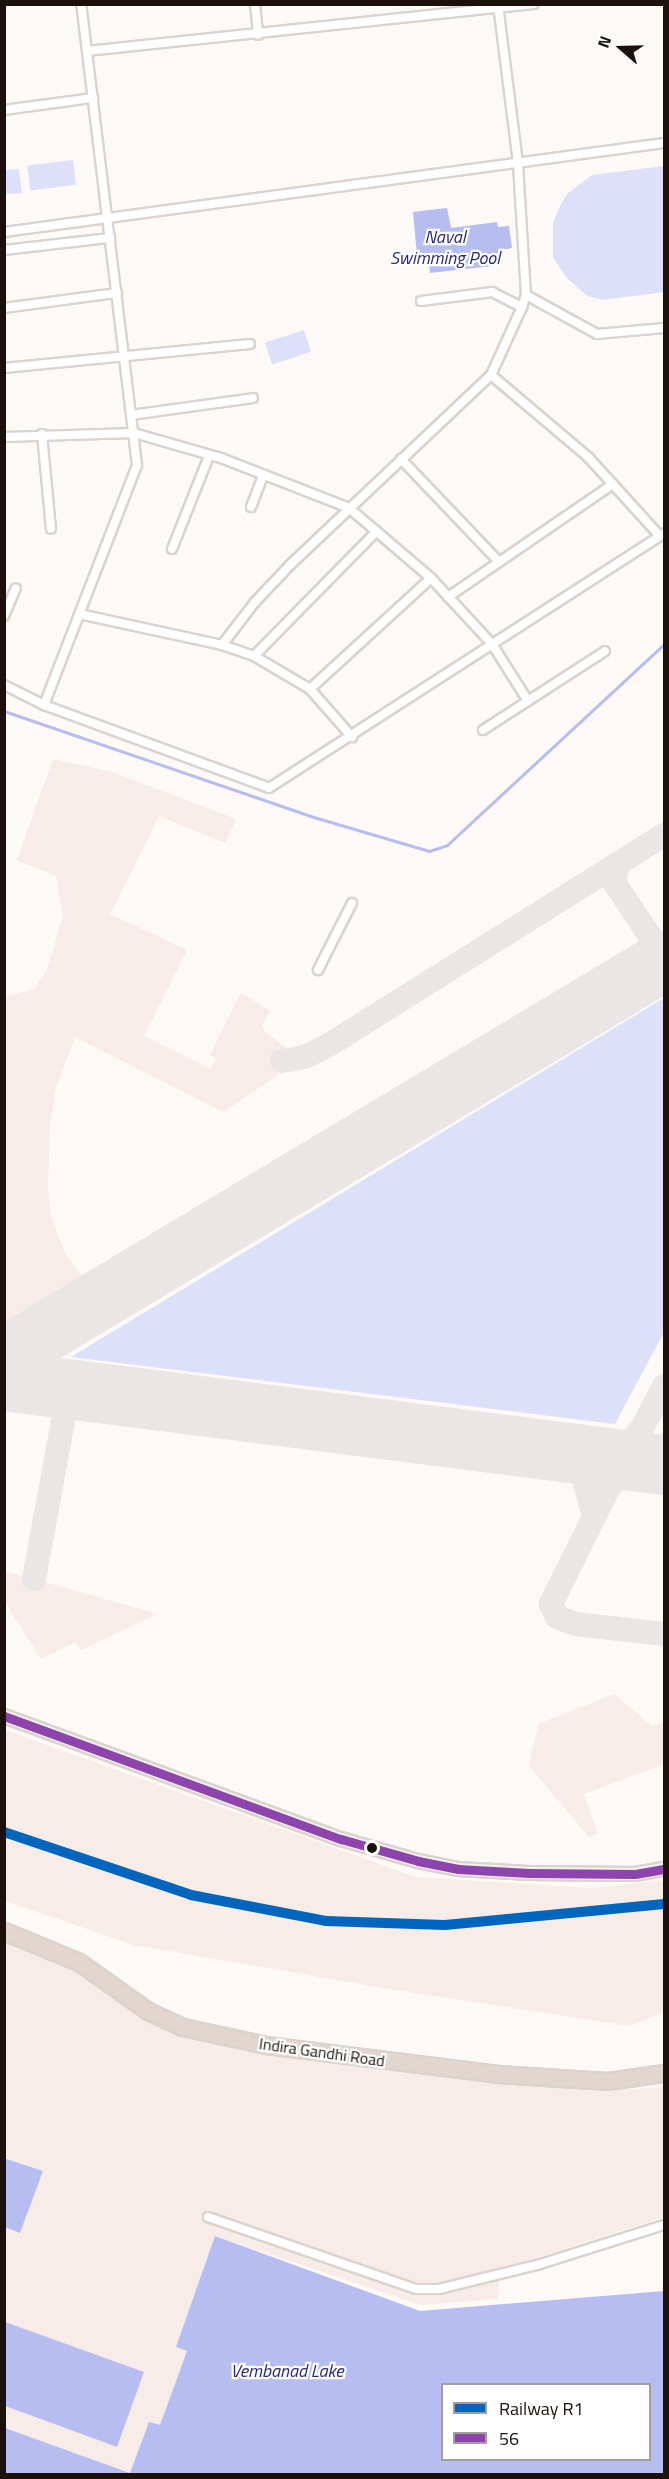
<!DOCTYPE html>
<style>
body{margin:0}
#map{position:relative;width:669px;height:2479px;overflow:hidden;background:#fdf9f7;font-family:"Titillium Web",sans-serif}
div>[style]{position:absolute}
[style*='--x']{left:calc(var(--x)*1px);top:calc(var(--y)*1px);width:calc(var(--w)*1px);rotate:calc(var(--a)*1deg)}
.built>*{inset:0;background:#f7ece7}
.green>*{inset:0;background:#dce0f8;transform-origin:0 0}
.water>*{inset:0;background:#b5bdf1}
.stream>*{height:3px;margin:-1.5px;padding:0 1.5px;transform-origin:1.5px;border-radius:1.5px;background:#b5bdf1}
.taxiway>*{height:24px;margin:-12px;padding:0 12px;transform-origin:12px;border-radius:12px;background:#eae6e6}
.runway>*{height:60px;margin:-30px;padding:0 30px;transform-origin:30px;border-radius:30px;background:#eae6e6}
.roads{filter:drop-shadow(2px 0 #dad3ce) drop-shadow(-2px 0 #dad3ce) drop-shadow(0 2px #dad3ce) drop-shadow(0 -2px #dad3ce)}
.street>*{height:8px;margin:-4px;padding:0 4px;transform-origin:4px;border-radius:4px;background:#fffefe}
.secondary>*{height:12px;margin:-6px;padding:0 6px;transform-origin:6px;border-radius:6px;background:#f6f2f0}
.highway>*{height:15px;margin:-7.5px;padding:0 7.5px;transform-origin:7.5px;border-radius:7.5px;background:#e2d6cf}
.bus-1>*{height:9px;margin:-4.5px;padding:0 4.5px;transform-origin:4.5px;border-radius:4.5px;background:#8e44ad}
.rail-1>*{height:10px;margin:-5px;padding:0 5px;transform-origin:5px;border-radius:5px;background:#0065bd}
.dots>*{width:16px;height:16px;translate:-50% -50%;box-sizing:border-box;border:3px solid #fff;border-radius:50%}
span{translate:-50% -50%;white-space:nowrap;text-align:center;line-height:1.15;-webkit-text-stroke:4.5px #fff;paint-order:stroke}
.street-label{font-size:16px;color:#1b100b}
.water-label{font-size:18px;color:#28287d;font-style:italic}
.frame{position:absolute;inset:0;border:6px solid #1b100b;pointer-events:none}
.legend{position:absolute;left:441px;top:2383px;width:210px;height:78px;box-sizing:border-box;background:#fff;border:2px solid #a49f9d;margin:0;padding:8px 10px;list-style:none;font-size:18px;color:#1b100b}
.legend li{display:flex;align-items:center;gap:12px;height:30px}
.legend b{width:30px;border:2px solid #a49f9d}
.north{position:absolute;left:591px;top:18px;width:60px;height:60px;-webkit-text-stroke:4px #fff;paint-order:stroke;rotate:290deg;font-size:16px;font-weight:700;line-height:24px;text-align:center;color:#1b100b}
.north::after{content:'';display:block;margin:auto;width:21px;height:27px;background:#1b100b;clip-path:polygon(50% 0,100% 100%,50% 72%,0 100%)}
</style>
<div id="map">
<div class="built">
<div style="clip-path:polygon(53px 759px,112px 772px,236px 819px,225px 843px,159px 816px,110px 914px,187px 950px,144px 1036px,211px 1069px,216px 1058px,210px 1055px,241px 993px,270px 1011px,262px 1025px,264px 1031px,286px 1048px,277px 1076px,223px 1112px,75px 1037px,56px 1088px,50px 1123px,48px 1188px,51px 1216px,65px 1253px,85px 1280px,5px 1329px,5px 996px,35px 989px,47px 969px,63px 917px,56px 876px,17px 860px)"></div>
<div style="clip-path:polygon(4px 1571px,34px 1579px,157px 1614px,81px 1650px,75px 1642px,41px 1659px,5px 1602px)"></div>
<div style="clip-path:polygon(614px 1694px,652px 1726px,664px 1722px,664px 1764px,584px 1794px,598px 1834px,589px 1837px,529px 1766px,538px 1724px)"></div>
<div style="clip-path:polygon(5px 1730px,416px 1877px,591px 1888px,664px 1880px,664px 2012px,630px 2026px,395px 1990px,134px 1945px,5px 1901px)"></div>
<div style="clip-path:polygon(5px 1940px,62px 1958px,136px 2016px,188px 2035px,248px 2049px,361px 2067px,592px 2091px,664px 2087px,664px 2217px,498px 2270px,499px 2299px,421px 2305px,215px 2236px,176px 2347px,187px 2350px,160px 2426px,149px 2422px,130px 2473px,5px 2428px,4px 2406px,117px 2447px,144px 2373px,5px 2322px,5px 2227px,20px 2232px,43px 2171px,5px 2157px)"></div>
</div>
<div class="green">
<div style="left:73px;top:160px;width:25px;height:46px;rotate:83deg"></div>
<div style="clip-path:polygon(664px 166px,664px 292px,603px 300px,587px 296px,566px 277px,553px 257px,553px 223px,560px 206px,567px 194px,592px 175px)"></div>
<div style="clip-path:polygon(19px 169px,22px 193px,5px 194px,5px 170px)"></div>
<div style="left:304px;top:330px;width:23px;height:41px;rotate:72deg"></div>
<div style="clip-path:polygon(664px 998px,664px 1332px,615px 1424px,71px 1357px)"></div>
</div>
<div class="water">
<div style="clip-path:polygon(447px 208px,451px 228px,497px 222px,498px 227px,509px 226px,512px 248px,502px 250px,501px 265px,430px 273px,429px 265px,418px 266px,413px 212px)"></div>
<div style="clip-path:polygon(4px 2158px,43px 2171px,20px 2233px,5px 2227px)"></div>
<div style="clip-path:polygon(evenodd,215px 2236px,420px 2311px,664px 2291px,664px 2474px,5px 2474px,5px 2428px,130px 2473px,149px 2422px,160px 2425px,187px 2351px,176px 2347px,215px 2236px,650px 2384px,650px 2460px,442px 2460px,442px 2384px,650px 2384px)"></div>
<div style="clip-path:polygon(5px 2322px,144px 2372px,117px 2447px,5px 2406px)"></div>
</div>
<div class="stream">
<div style="--x:4;--y:711;--w:331;--a:18.9"></div>
<div style="--x:317;--y:818;--w:117;--a:16.4"></div>
<div style="--x:429;--y:851;--w:19;--a:-18"></div>
<div style="--x:447;--y:845;--w:296;--a:-42.8"></div>
</div>
<div class="taxiway">
<div style="--x:618;--y:864;--w:18;--a:103"></div>
<div style="--x:614;--y:882;--w:74;--a:56.5"></div>
<div style="--x:655;--y:944;--w:12;--a:42"></div>
<div style="--x:282;--y:1061;--w:23;--a:-10"></div>
<div style="--x:305;--y:1057;--w:30;--a:-27"></div>
<div style="--x:332;--y:1043;--w:392;--a:-32.1"></div>
<div style="--x:41;--y:1386;--w:23;--a:38"></div>
<div style="--x:59;--y:1400;--w:16;--a:72"></div>
<div style="--x:577;--y:1454;--w:64;--a:74.7"></div>
<div style="--x:604;--y:1457;--w:19;--a:-16"></div>
<div style="--x:622;--y:1452;--w:26;--a:-51"></div>
<div style="--x:651;--y:1463;--w:29;--a:164"></div>
<div style="--x:623;--y:1471;--w:21;--a:131"></div>
<div style="--x:609;--y:1487;--w:131;--a:116.4"></div>
<div style="--x:551;--y:1604;--w:14;--a:65"></div>
<div style="--x:557;--y:1617;--w:19;--a:21"></div>
<div style="--x:575;--y:1624;--w:90;--a:6.4"></div>
<div style="--x:651;--y:1463;--w:12;--a:-156"></div>
<div style="--x:640;--y:1458;--w:15;--a:-113"></div>
<div style="--x:634;--y:1444;--w:65;--a:-62.7"></div>
<div style="--x:34;--y:1579;--w:167;--a:-79.6"></div>
<div style="--x:64;--y:1415;--w:16;--a:-55"></div>
<div style="--x:73;--y:1402;--w:21;--a:-28"></div>
</div>
<div class="runway">
<div style="--x:4;--y:1357;--w:770;--a:-30.96"></div>
<div style="--x:4;--y:1381;--w:665;--a:7.25"></div>
</div>
<div class="roads">
<div class="street">
<div style="--x:255;--y:4;--w:31;--a:84"></div>
<div style="--x:87;--y:51;--w:449;--a:-6"></div>
<div style="--x:4;--y:110;--w:90;--a:-7.7"></div>
<div style="--x:4;--y:232;--w:666;--a:-7.68"></div>
<div style="--x:4;--y:250;--w:107;--a:-6.5"></div>
<div style="--x:526;--y:295;--w:81;--a:28.8"></div>
<div style="--x:597;--y:334;--w:67;--a:-5.1"></div>
<div style="--x:421;--y:301;--w:72;--a:-7.2"></div>
<div style="--x:492;--y:292;--w:34;--a:27"></div>
<div style="--x:4;--y:308;--w:114;--a:-7.6"></div>
<div style="--x:4;--y:368;--w:247;--a:-5.6"></div>
<div style="--x:491;--y:375;--w:127;--a:40.2"></div>
<div style="--x:588;--y:457;--w:107;--a:47.7"></div>
<div style="--x:131;--y:415;--w:123;--a:-7.9"></div>
<div style="--x:42;--y:434;--w:95;--a:84.6"></div>
<div style="--x:4;--y:437;--w:130;--a:-1.8"></div>
<div style="--x:134;--y:433;--w:91;--a:16"></div>
<div style="--x:221;--y:458;--w:137;--a:21.3"></div>
<div style="--x:349;--y:508;--w:108;--a:40.5"></div>
<div style="--x:431;--y:578;--w:90;--a:47.3"></div>
<div style="--x:492;--y:644;--w:67;--a:57.7"></div>
<div style="--x:401;--y:459;--w:142;--a:46.4"></div>
<div style="--x:251;--y:507;--w:33;--a:-69"></div>
<div style="--x:172;--y:549;--w:100;--a:-68.3"></div>
<div style="--x:448;--y:597;--w:200;--a:-34.4"></div>
<div style="--x:79;--y:614;--w:146;--a:12.2"></div>
<div style="--x:222;--y:645;--w:34;--a:19"></div>
<div style="--x:254;--y:656;--w:65;--a:30.5"></div>
<div style="--x:310;--y:689;--w:64;--a:48.8"></div>
<div style="--x:4;--y:616;--w:30;--a:-67"></div>
<div style="--x:222;--y:645;--w:54;--a:-52.5"></div>
<div style="--x:255;--y:602;--w:52;--a:-46.5"></div>
<div style="--x:291;--y:564;--w:275;--a:-43.4"></div>
<div style="--x:491;--y:375;--w:75;--a:-65.5"></div>
<div style="--x:522;--y:307;--w:13;--a:-72"></div>
<div style="--x:526;--y:295;--w:132;--a:-93.5"></div>
<div style="--x:518;--y:163;--w:160;--a:-97.2"></div>
<div style="--x:254;--y:656;--w:175;--a:-45.5"></div>
<div style="--x:4;--y:685;--w:45;--a:26.6"></div>
<div style="--x:44;--y:705;--w:240;--a:20.2"></div>
<div style="--x:269;--y:788;--w:470;--a:-32.8"></div>
<div style="--x:310;--y:689;--w:164;--a:-42.5"></div>
<div style="--x:44;--y:705;--w:257;--a:-68.8"></div>
<div style="--x:137;--y:465;--w:464;--a:-96.9"></div>
<div style="--x:483;--y:730;--w:145;--a:-32.9"></div>
<div style="--x:318;--y:970;--w:75;--a:-63.1"></div>
<div style="--x:208;--y:2217;--w:220;--a:19.1"></div>
<div style="--x:416;--y:2289;--w:23;--a:0"></div>
<div style="--x:439;--y:2289;--w:101;--a:-13.8"></div>
<div style="--x:537;--y:2265;--w:133;--a:-17.5"></div>
</div>
<div class="secondary">
<div style="--x:4;--y:1716;--w:359;--a:20.1"></div>
<div style="--x:341;--y:1839;--w:80;--a:15.9"></div>
<div style="--x:418;--y:1861;--w:41;--a:11.3"></div>
<div style="--x:458;--y:1869;--w:71;--a:3.2"></div>
<div style="--x:529;--y:1873;--w:106;--a:0.5"></div>
<div style="--x:635;--y:1874;--w:29;--a:-10"></div>
</div>
<div class="highway">
<div style="--x:4;--y:1931;--w:81;--a:22.5"></div>
<div style="--x:79;--y:1962;--w:85;--a:35.4"></div>
<div style="--x:148;--y:2011;--w:38;--a:25"></div>
<div style="--x:183;--y:2027;--w:85;--a:12.2"></div>
<div style="--x:266;--y:2045;--w:234;--a:7.1"></div>
<div style="--x:498;--y:2074;--w:109;--a:3.7"></div>
<div style="--x:607;--y:2081;--w:58;--a:-8"></div>
</div>
</div>
<div class="bus-1">
<div style="--x:4;--y:1716;--w:359;--a:20.1"></div>
<div style="--x:341;--y:1839;--w:80;--a:15.9"></div>
<div style="--x:418;--y:1861;--w:41;--a:11.3"></div>
<div style="--x:458;--y:1869;--w:71;--a:3.2"></div>
<div style="--x:529;--y:1873;--w:106;--a:0.5"></div>
<div style="--x:635;--y:1874;--w:29;--a:-10"></div>
</div>
<div class="rail-1">
<div style="--x:4;--y:1832;--w:197;--a:18.6"></div>
<div style="--x:191;--y:1895;--w:137;--a:10.9"></div>
<div style="--x:326;--y:1921;--w:119;--a:1.9"></div>
<div style="--x:445;--y:1925;--w:220;--a:-5.5"></div>
</div>
<div class="dots">
<div style="left:372px;top:1848px;background:#1b100b"></div>
</div>
<div class="street-label">
<span style="left:322px;top:2052px;rotate:8deg">Indira Gandhi Road</span>
</div>
<div class="water-label">
<span style="left:445px;top:248px">Naval<br>Swimming Pool</span>
<span style="left:287px;top:2371px">Vembanad Lake</span>
</div>
<div class="frame"></div>
<ul class="legend">
<li><b style="height:8px;background:#0065bd"></b>Railway R1</li>
<li><b style="height:8px;background:#8e44ad"></b>56</li>
</ul>
<div class="north">N</div>
</div>
